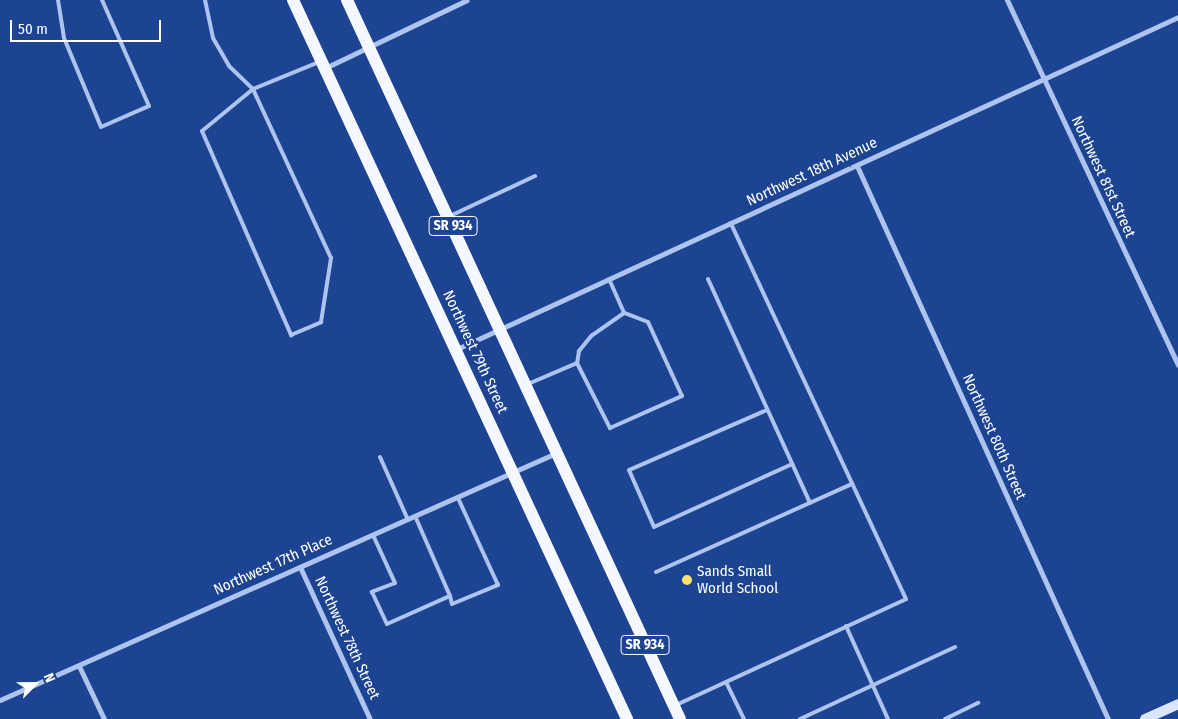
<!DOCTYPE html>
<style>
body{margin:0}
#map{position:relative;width:1178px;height:719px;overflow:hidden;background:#1d4492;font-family:"Fira Sans Condensed",sans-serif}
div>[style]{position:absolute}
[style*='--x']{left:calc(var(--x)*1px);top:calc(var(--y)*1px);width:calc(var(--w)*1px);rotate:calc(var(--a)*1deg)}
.lane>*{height:4px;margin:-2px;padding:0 2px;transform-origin:2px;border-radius:2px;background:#adc4ee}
.street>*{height:5px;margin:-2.5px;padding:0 2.5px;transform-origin:2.5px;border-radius:2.5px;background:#adc4ee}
.secondary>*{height:10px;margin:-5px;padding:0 5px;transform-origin:5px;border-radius:5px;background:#dae5fa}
.primary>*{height:12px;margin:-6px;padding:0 6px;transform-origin:6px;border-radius:6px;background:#f5f8ff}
.dots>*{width:14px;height:14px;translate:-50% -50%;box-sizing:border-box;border:2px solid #1d4492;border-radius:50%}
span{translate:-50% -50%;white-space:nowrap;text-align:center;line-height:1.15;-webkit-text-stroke:5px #1d4492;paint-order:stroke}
.shield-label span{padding:1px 4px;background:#1d4492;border:1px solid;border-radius:4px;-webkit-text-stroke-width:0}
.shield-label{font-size:14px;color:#fff;font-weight:700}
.street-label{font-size:15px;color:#fff}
.poi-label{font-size:15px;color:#fff}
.left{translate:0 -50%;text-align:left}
.north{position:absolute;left:10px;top:659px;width:50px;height:50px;-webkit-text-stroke:4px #1d4492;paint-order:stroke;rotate:67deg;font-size:14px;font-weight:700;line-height:20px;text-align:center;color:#fff}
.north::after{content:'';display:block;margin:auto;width:18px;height:22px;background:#fff;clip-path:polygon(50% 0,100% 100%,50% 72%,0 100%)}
.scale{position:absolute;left:10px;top:20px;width:151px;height:22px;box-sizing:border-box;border:2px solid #fff;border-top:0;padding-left:6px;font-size:15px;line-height:18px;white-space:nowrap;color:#fff;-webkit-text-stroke:4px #1d4492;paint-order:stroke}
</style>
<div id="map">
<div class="lane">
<div style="--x:58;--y:0;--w:38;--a:81"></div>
<div style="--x:64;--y:38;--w:96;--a:67.4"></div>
<div style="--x:101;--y:127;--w:52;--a:-23.6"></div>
<div style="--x:149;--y:106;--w:116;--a:-113.9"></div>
<div style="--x:205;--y:0;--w:39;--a:78"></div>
<div style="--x:213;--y:38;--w:32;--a:60"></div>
<div style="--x:229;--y:66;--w:33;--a:44"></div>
<div style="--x:253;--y:89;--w:66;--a:140.5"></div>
<div style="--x:202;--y:131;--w:223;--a:66.4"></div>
<div style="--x:291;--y:335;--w:33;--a:-23"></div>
<div style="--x:321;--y:322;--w:65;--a:-81.1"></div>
<div style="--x:331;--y:258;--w:186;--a:-114.8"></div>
<div style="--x:253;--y:89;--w:71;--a:-22.2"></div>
<div style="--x:450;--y:216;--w:94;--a:-25.2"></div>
<div style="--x:609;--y:279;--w:37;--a:66"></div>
<div style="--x:708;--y:279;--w:246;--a:65.5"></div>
<div style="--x:528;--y:384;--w:53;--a:-23.2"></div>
<div style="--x:577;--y:363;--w:73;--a:63.1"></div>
<div style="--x:610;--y:428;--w:79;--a:-24"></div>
<div style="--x:682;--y:396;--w:81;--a:-114.7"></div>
<div style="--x:648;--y:322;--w:26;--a:-159"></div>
<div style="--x:624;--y:313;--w:39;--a:145"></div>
<div style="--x:592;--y:335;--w:21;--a:129"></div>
<div style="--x:579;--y:351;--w:12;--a:99"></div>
<div style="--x:767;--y:410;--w:150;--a:156.5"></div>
<div style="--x:629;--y:470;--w:62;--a:66.3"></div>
<div style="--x:654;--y:527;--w:152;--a:-24.5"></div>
<div style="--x:380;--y:457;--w:69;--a:66"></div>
<div style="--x:373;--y:535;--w:53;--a:65.4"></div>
<div style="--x:395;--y:583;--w:25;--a:159"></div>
<div style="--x:372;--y:592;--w:35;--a:65"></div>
<div style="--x:387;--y:624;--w:69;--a:-24"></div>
<div style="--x:450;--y:596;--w:87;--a:-113.6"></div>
<div style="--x:656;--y:572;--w:215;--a:-24.2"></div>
<div style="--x:450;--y:596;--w:8;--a:76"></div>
<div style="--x:452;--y:604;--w:50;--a:-22.4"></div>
<div style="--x:498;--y:585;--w:96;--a:-114.7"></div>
<div style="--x:846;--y:626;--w:102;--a:65.7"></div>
<div style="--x:726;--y:682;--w:41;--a:64.1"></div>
<div style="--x:676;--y:705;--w:253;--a:-24.7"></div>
<div style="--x:906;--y:599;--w:415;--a:-115"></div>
<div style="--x:800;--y:719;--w:171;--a:-24.9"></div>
<div style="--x:945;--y:719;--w:37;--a:-26"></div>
</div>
<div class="street">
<div style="--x:1007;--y:0;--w:403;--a:64.9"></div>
<div style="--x:325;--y:68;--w:157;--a:-25.6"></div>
<div style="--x:857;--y:166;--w:607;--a:65.59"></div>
<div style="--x:457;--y:349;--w:794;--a:-24.72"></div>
<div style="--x:300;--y:567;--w:167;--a:65.3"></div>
<div style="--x:79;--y:666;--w:59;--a:64.7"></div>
<div style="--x:0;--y:700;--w:608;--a:-23.95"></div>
</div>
<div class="secondary">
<div style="--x:1145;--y:719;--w:36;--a:-24"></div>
</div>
<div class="primary">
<div style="--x:293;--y:0;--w:793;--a:65.08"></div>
<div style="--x:347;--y:0;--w:792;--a:65.15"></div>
</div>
<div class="dots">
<div style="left:687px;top:580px;background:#fee26c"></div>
</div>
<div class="shield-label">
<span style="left:453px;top:226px">SR 934</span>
<span style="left:645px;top:645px">SR 934</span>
</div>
<div class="street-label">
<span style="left:812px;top:172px;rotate:-25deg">Northwest 18th Avenue</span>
<span style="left:1103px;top:177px;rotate:65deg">Northwest 81st Street</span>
<span style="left:475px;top:352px;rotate:65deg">Northwest 79th Street</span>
<span style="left:994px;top:437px;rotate:66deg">Northwest 80th Street</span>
<span style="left:273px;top:565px;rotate:-24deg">Northwest 17th Place</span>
<span style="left:347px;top:638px;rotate:65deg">Northwest 78th Street</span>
</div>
<div class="poi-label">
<span class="left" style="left:697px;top:580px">Sands Small<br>World School</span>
</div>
<div class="north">N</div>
<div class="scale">50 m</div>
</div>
